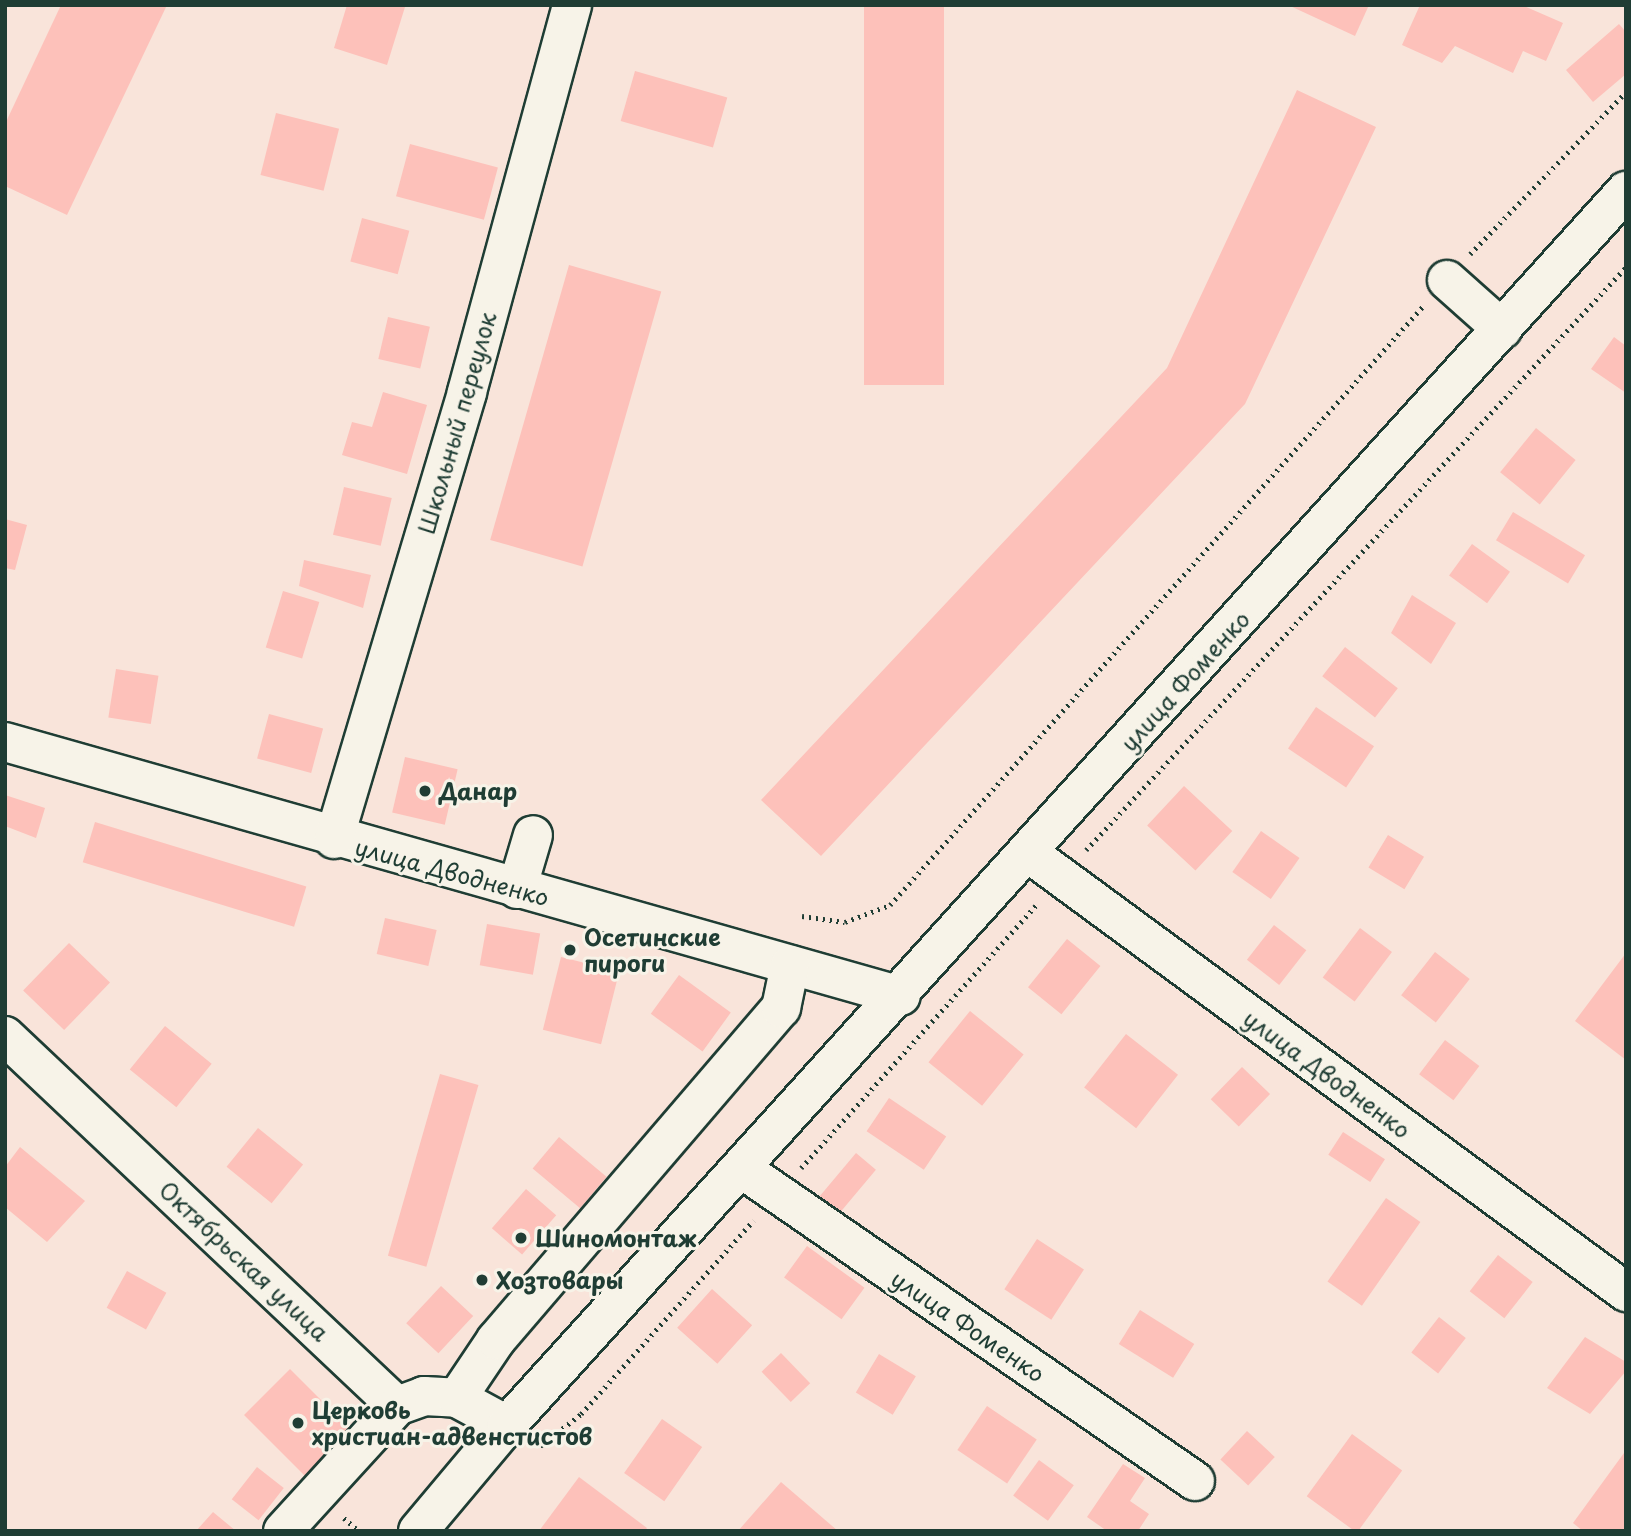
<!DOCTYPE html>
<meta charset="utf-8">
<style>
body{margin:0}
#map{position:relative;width:1631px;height:1536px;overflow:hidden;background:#f9e4da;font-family:"Playpen Sans",sans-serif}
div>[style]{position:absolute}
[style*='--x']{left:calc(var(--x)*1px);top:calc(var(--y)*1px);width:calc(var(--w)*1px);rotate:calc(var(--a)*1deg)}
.building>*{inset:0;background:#fdc1ba;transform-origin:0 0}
.path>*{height:4.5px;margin-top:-2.25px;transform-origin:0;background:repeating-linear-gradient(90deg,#1f3d34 0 2px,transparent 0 7px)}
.roads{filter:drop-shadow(2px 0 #1f3d34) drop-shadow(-2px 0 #1f3d34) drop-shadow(0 2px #1f3d34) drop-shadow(0 -2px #1f3d34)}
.minor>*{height:38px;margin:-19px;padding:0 19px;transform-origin:19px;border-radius:19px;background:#f7f3e8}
.major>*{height:38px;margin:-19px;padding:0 19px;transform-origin:19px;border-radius:19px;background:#f7f3e8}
.dots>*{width:19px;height:19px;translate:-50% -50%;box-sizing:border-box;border:4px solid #f7f3e8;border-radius:50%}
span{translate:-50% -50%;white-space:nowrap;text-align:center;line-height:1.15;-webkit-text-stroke:6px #f7f3e8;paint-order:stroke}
.street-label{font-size:23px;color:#1f3d34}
.poi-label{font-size:23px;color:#1f3d34;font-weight:700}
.left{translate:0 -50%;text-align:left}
.frame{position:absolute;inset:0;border:7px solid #1f3d34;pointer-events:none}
</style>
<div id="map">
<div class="building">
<div style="clip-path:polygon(61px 5px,167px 5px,67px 215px,5px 186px,5px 124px)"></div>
<div style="clip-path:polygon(347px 5px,405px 7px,387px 65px,334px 48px)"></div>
<div style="left:864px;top:5px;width:80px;height:380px"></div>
<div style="clip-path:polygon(1288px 5px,1369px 5px,1355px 36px)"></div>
<div style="clip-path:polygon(1420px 5px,1522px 5px,1563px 23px,1546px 61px,1523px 51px,1513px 73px,1455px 46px,1442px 63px,1402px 45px)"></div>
<div style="clip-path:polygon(1619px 24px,1626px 32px,1626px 74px,1593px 102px,1566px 70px)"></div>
<div style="left:635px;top:71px;width:96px;height:52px;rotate:16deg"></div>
<div style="clip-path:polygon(1297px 90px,1376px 127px,1245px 404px,821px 856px,761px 800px,1167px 368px)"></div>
<div style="left:276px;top:113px;width:65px;height:64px;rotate:14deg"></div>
<div style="left:410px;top:144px;width:91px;height:54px;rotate:15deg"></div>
<div style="left:362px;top:218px;width:49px;height:45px;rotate:15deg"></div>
<div style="left:569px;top:265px;width:96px;height:286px;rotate:16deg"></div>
<div style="left:388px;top:317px;width:43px;height:43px;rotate:13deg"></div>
<div style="clip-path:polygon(1614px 337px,1626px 346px,1626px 393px,1591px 369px)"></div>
<div style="clip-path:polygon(383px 392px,427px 405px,407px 474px,342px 455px,352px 422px,372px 427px)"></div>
<div style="left:1536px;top:428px;width:51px;height:57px;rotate:39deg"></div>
<div style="left:344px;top:487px;width:49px;height:49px;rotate:13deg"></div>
<div style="left:1513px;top:512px;width:84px;height:33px;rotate:31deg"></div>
<div style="clip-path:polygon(5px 519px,27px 525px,15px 570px,5px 568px)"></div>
<div style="left:1472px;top:544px;width:47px;height:39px;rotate:36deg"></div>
<div style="clip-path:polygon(304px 560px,371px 575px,363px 608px,299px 586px)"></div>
<div style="left:283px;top:591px;width:38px;height:59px;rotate:17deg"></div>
<div style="clip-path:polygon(1412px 595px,1456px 623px,1431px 664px,1391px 633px)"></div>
<div style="left:1345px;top:647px;width:67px;height:37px;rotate:38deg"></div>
<div style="left:116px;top:669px;width:43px;height:49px;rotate:9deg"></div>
<div style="left:1316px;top:707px;width:70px;height:50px;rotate:34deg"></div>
<div style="left:269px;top:714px;width:56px;height:46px;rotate:15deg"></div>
<div style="left:405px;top:757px;width:54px;height:57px;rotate:13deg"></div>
<div style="left:1184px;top:786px;width:66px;height:54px;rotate:43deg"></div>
<div style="clip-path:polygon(5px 795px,45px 808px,36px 838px,5px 826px)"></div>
<div style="left:95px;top:822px;width:221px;height:42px;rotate:17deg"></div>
<div style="left:1261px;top:831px;width:47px;height:50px;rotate:35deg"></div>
<div style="left:1388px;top:835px;width:42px;height:38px;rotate:31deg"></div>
<div style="left:385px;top:918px;width:53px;height:37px;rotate:13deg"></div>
<div style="left:487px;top:924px;width:54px;height:42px;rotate:10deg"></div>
<div style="left:1274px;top:925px;width:41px;height:44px;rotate:38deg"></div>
<div style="left:1360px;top:928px;width:40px;height:62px;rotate:37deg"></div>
<div style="left:1067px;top:939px;width:43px;height:62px;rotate:39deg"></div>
<div style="left:69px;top:943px;width:57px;height:66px;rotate:44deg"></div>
<div style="left:1435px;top:952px;width:44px;height:55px;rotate:38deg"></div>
<div style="clip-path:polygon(1626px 953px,1626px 1060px,1575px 1021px)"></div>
<div style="left:561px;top:957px;width:60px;height:75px;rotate:14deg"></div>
<div style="left:679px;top:975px;width:64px;height:48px;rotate:36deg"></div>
<div style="left:970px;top:1011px;width:69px;height:66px;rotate:39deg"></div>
<div style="left:165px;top:1026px;width:60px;height:56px;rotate:39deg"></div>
<div style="left:1126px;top:1034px;width:66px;height:68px;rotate:38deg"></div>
<div style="left:1445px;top:1040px;width:43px;height:43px;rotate:37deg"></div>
<div style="left:1242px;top:1067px;width:39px;height:45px;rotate:44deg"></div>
<div style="left:440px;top:1074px;width:40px;height:189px;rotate:16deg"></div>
<div style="left:889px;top:1098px;width:69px;height:40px;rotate:34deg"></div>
<div style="left:258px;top:1128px;width:58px;height:50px;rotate:39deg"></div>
<div style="left:1343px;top:1132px;width:50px;height:27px;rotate:33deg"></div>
<div style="left:559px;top:1137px;width:62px;height:41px;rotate:40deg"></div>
<div style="clip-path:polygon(20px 1147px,85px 1201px,47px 1242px,5px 1207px,5px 1167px)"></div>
<div style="left:856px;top:1153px;width:26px;height:65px;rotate:40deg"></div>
<div style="left:526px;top:1189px;width:40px;height:52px;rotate:41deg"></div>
<div style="left:1386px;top:1198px;width:42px;height:102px;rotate:35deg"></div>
<div style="left:1037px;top:1239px;width:56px;height:60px;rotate:33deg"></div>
<div style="left:807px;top:1246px;width:71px;height:39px;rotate:36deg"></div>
<div style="left:1498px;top:1255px;width:44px;height:46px;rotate:38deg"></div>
<div style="left:127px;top:1271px;width:45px;height:42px;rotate:29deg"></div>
<div style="left:441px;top:1286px;width:44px;height:51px;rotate:43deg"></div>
<div style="left:712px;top:1289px;width:54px;height:52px;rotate:42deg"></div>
<div style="left:1140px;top:1310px;width:64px;height:40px;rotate:32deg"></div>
<div style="left:1439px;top:1317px;width:34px;height:45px;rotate:38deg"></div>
<div style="clip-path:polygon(1585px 1337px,1626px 1362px,1626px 1371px,1590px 1414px,1547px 1388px)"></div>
<div style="left:781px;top:1353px;width:42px;height:27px;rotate:46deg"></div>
<div style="left:879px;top:1354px;width:43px;height:45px;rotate:31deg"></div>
<div style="left:290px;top:1369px;width:88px;height:65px;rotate:45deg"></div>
<div style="left:987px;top:1406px;width:60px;height:53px;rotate:34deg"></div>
<div style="left:662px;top:1419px;width:49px;height:66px;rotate:35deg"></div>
<div style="left:1247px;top:1431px;width:38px;height:39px;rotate:43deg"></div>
<div style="left:1352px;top:1434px;width:62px;height:77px;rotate:36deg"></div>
<div style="clip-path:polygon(1624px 1453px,1626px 1530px,1583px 1531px,1573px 1523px)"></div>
<div style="left:1039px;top:1460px;width:43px;height:44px;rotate:36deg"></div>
<div style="clip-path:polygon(1123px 1464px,1145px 1478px,1130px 1501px,1149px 1514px,1138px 1531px,1107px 1531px,1087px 1517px)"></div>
<div style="left:257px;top:1467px;width:34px;height:41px;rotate:38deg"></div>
<div style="clip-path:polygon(579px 1477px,647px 1528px,645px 1531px,539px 1531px)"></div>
<div style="clip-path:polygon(781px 1482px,838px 1531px,738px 1531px)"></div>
<div style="clip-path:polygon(213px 1512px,236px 1531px,196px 1531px)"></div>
</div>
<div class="path">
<div style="--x:1470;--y:254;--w:225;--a:-46.1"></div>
<div style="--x:1086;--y:850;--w:795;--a:-47.19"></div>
<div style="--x:802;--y:916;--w:43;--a:7.9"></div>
<div style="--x:845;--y:922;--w:48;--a:-20.7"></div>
<div style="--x:890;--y:905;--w:803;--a:-48.33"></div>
<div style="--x:801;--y:1168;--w:356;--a:-48.2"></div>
<div style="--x:540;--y:1446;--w:52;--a:-38"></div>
<div style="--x:581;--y:1414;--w:259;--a:-48.3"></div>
<div style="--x:344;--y:1518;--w:20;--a:41"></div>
</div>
<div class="roads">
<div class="minor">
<div style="--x:1447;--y:280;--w:74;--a:41.7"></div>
<div style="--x:5;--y:742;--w:931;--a:15.83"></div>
<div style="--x:334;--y:839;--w:466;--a:-73.4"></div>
<div style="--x:467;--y:392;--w:401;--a:-74.8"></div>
<div style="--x:1030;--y:854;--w:740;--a:36.31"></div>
<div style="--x:517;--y:889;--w:56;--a:-73.5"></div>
<div style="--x:5;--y:1036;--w:539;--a:43.35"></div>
<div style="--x:397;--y:1406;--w:29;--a:-20"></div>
<div style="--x:424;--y:1396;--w:33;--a:3"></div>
<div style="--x:457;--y:1398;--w:57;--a:28.4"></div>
<div style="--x:742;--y:1169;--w:550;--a:34.56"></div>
<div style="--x:457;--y:1398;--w:70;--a:-56.1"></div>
<div style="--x:496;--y:1340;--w:438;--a:-49.4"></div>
<div style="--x:781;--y:1008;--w:44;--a:-78.2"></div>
<div style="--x:283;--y:1531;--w:169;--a:-47.6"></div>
</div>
<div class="major">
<div style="--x:418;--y:1531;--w:138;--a:-50"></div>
<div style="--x:507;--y:1425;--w:1666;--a:-47.8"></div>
</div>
</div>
<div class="dots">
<div style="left:425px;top:791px;background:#1f3d34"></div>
<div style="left:570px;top:950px;background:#1f3d34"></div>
<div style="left:521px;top:1238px;background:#1f3d34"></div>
<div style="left:482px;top:1280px;background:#1f3d34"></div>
<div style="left:298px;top:1423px;background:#1f3d34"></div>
</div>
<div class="street-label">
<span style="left:457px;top:423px;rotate:-74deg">Школьный переулок</span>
<span style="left:1185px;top:681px;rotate:-48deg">улица Фоменко</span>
<span style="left:452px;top:872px;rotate:15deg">улица Дводненко</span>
<span style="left:1327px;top:1074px;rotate:36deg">улица Дводненко</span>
<span style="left:244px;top:1261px;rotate:43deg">Октябрьская улица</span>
<span style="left:968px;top:1326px;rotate:34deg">улица Фоменко</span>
</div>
<div class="poi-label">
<span class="left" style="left:439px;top:791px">Данар</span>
<span class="left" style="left:584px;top:950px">Осетинские<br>пироги</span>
<span class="left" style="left:535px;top:1238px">Шиномонтаж</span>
<span class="left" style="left:496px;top:1280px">Хозтовары</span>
<span class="left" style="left:312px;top:1423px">Церковь<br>христиан-адвенстистов</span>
</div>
<div class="frame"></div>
</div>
